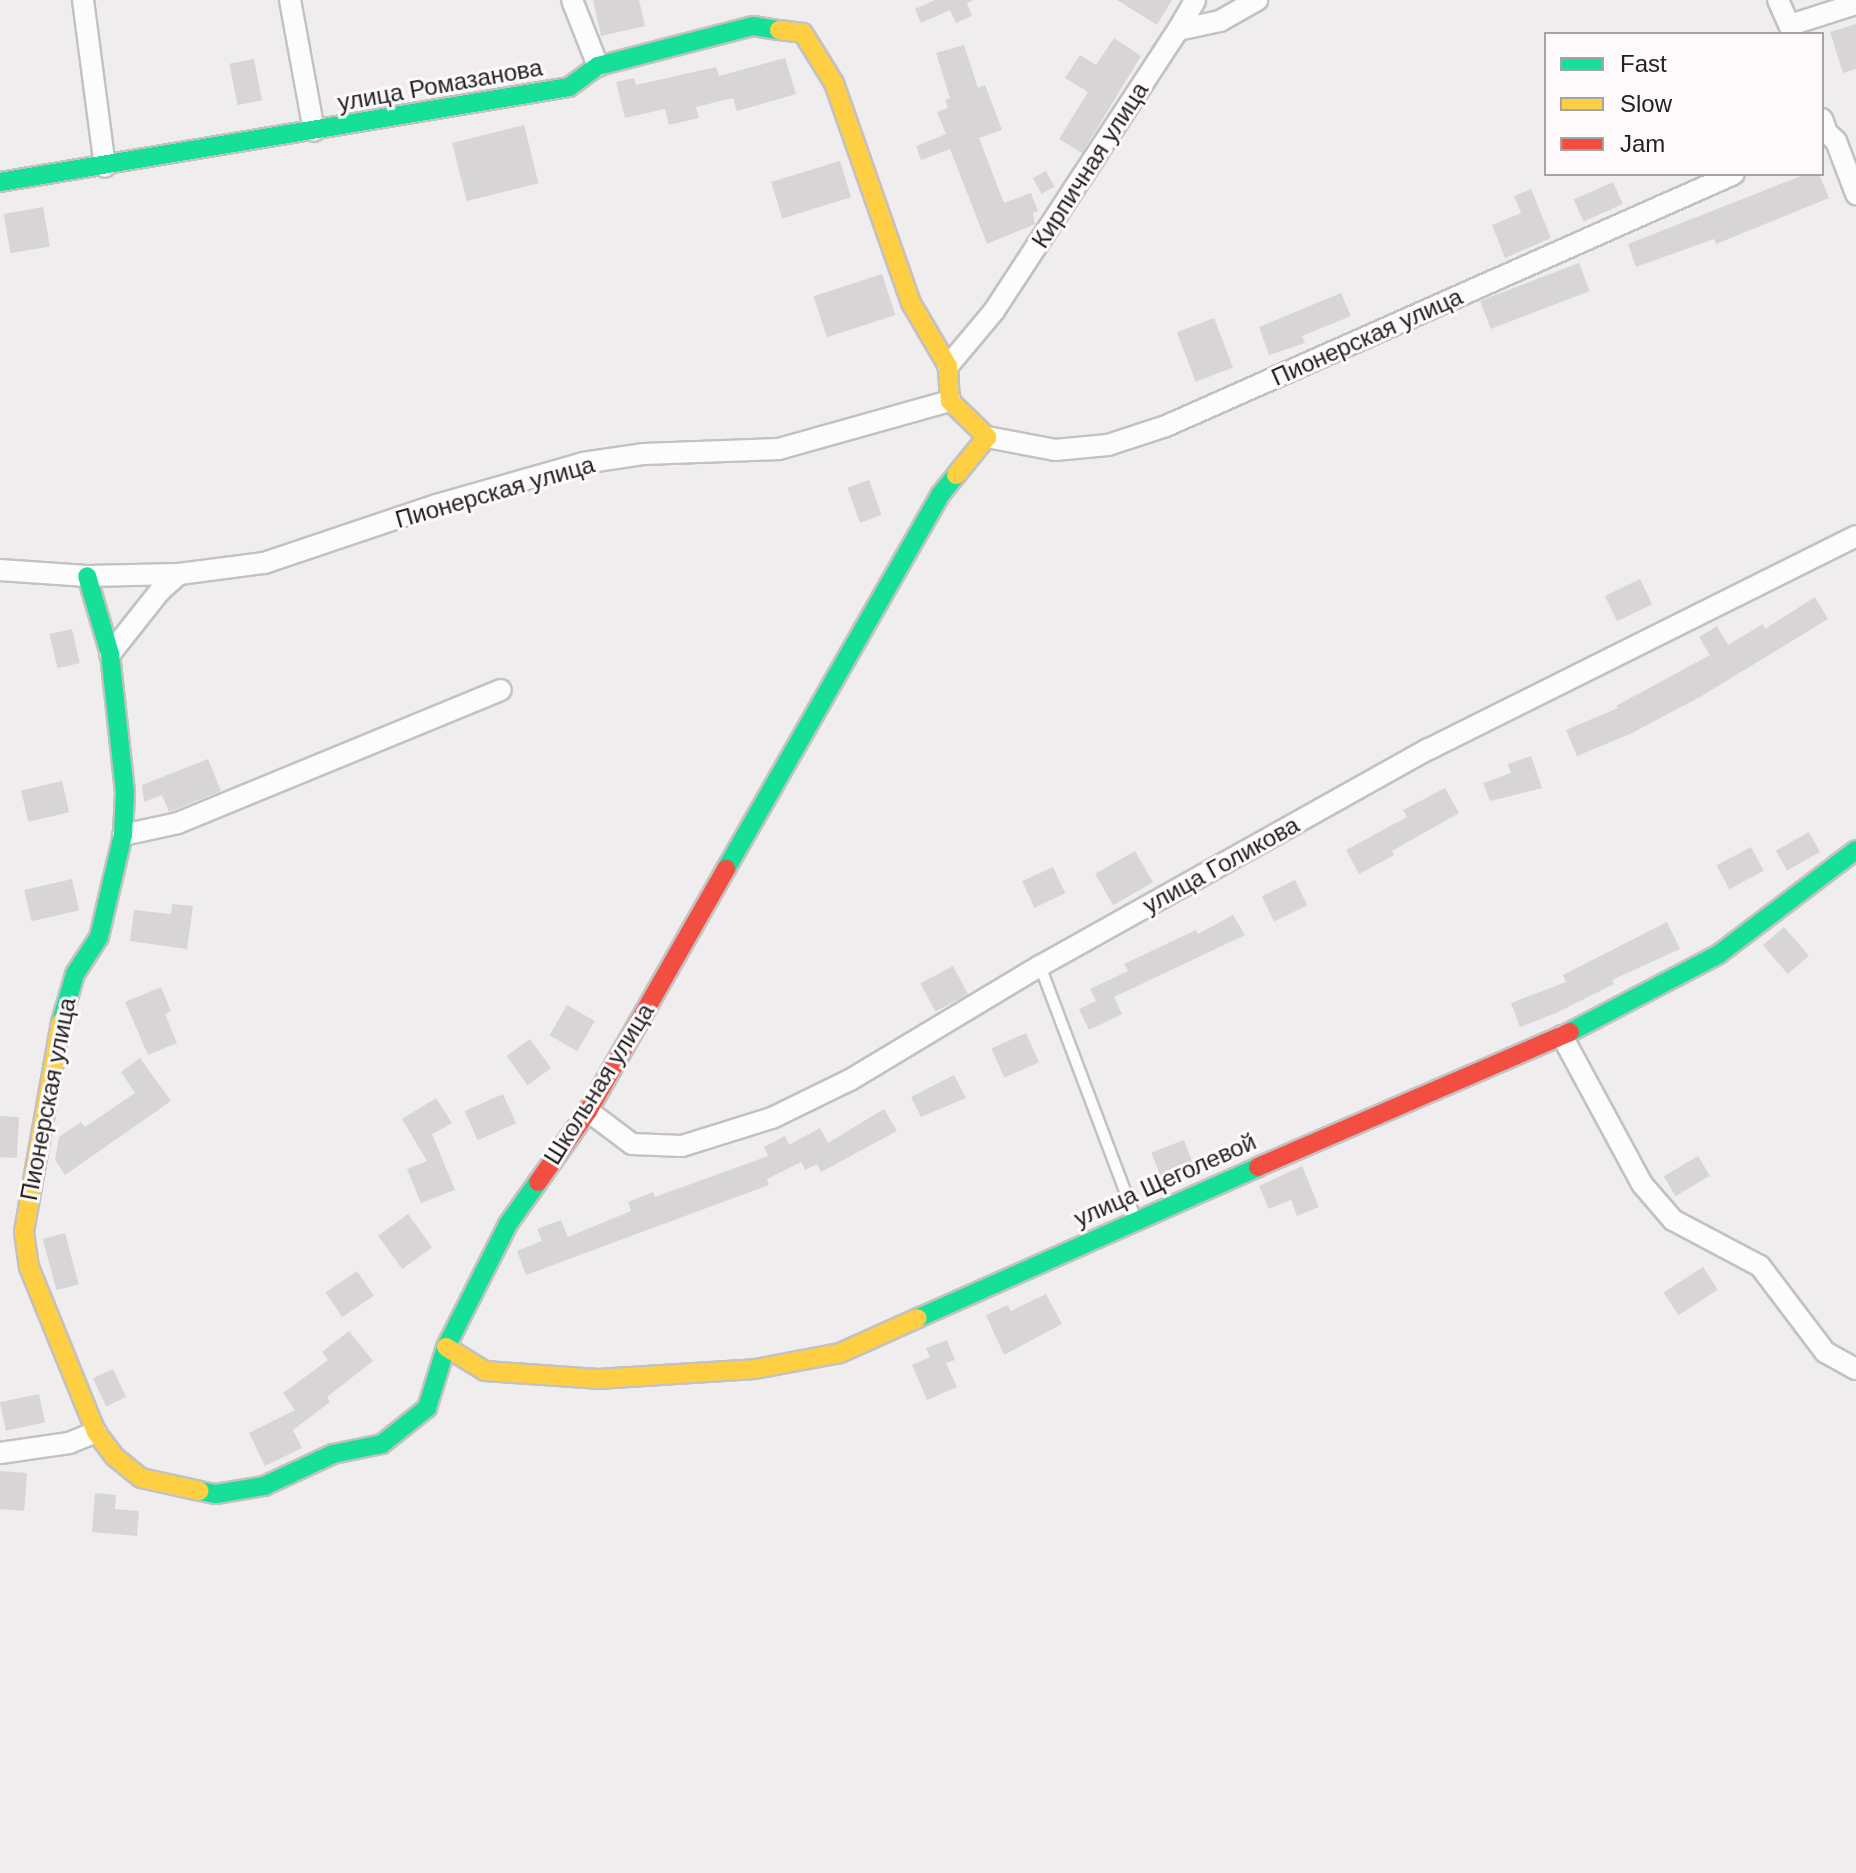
<!DOCTYPE html>
<meta charset="utf-8">
<style>
body{margin:0}
#map{position:relative;width:1856px;height:1873px;overflow:hidden;background:#f0edee;font-family:Arial,sans-serif}
div>[style]{position:absolute}
[style*='--x']{left:calc(var(--x)*1px);top:calc(var(--y)*1px);width:calc(var(--w)*1px);rotate:calc(var(--a)*1deg)}
.building>*{inset:0;background:#d7d5d6;transform-origin:0 0}
.roads{filter:drop-shadow(2px 0 #c3c1c1) drop-shadow(-2px 0 #c3c1c1) drop-shadow(0 2px #c3c1c1) drop-shadow(0 -2px #c3c1c1)}
.lane>*{height:10px;margin:-5px;padding:0 5px;transform-origin:5px;border-radius:5px;background:#fdfcfc}
.street>*{height:20px;margin:-10px;padding:0 10px;transform-origin:10px;border-radius:10px;background:#fdfcfc}
.fast>*{height:18px;margin:-9px;padding:0 9px;transform-origin:9px;border-radius:9px;background:#16e098}
.slow>*{height:18px;margin:-9px;padding:0 9px;transform-origin:9px;border-radius:9px;background:#ffcf43}
.jam>*{height:18px;margin:-9px;padding:0 9px;transform-origin:9px;border-radius:9px;background:#f24e42}
span{translate:-50% -50%;white-space:nowrap;text-align:center;line-height:1.15;-webkit-text-stroke:6px #fef9fb;paint-order:stroke}
.street-label{font-size:24px;color:#232122}
.legend{position:absolute;left:1544px;top:32px;width:280px;height:144px;box-sizing:border-box;background:#fef9fb;border:2px solid #a6a3a4;margin:0;padding:10px 14px;list-style:none;font-size:24px;color:#232122}
.legend li{display:flex;align-items:center;gap:16px;height:40px}
.legend b{width:40px;border:2px solid #a6a3a4}
</style>
<div id="map">
<div class="building">
<div style="clip-path:polygon(593px 0,639px 0,645px 26px,601px 36px)"></div>
<div style="clip-path:polygon(935px 0,974px 0,967px 3px,972px 16px,956px 23px,950px 10px,921px 23px,915px 9px)"></div>
<div style="clip-path:polygon(1117px 0,1172px 0,1157px 25px)"></div>
<div style="clip-path:polygon(1856px 24px,1856px 69px,1843px 73px,1830px 32px)"></div>
<div style="clip-path:polygon(1114px 38px,1141px 56px,1082px 153px,1059px 139px,1088px 92px,1065px 78px,1080px 55px,1096px 65px)"></div>
<div style="clip-path:polygon(964px 45px,978px 88px,985px 85px,1002px 130px,979px 138px,1004px 203px,1031px 193px,1038px 211px,1033px 213px,1035px 224px,987px 244px,950px 149px,921px 160px,916px 146px,946px 134px,937px 112px,948px 108px,945px 100px,950px 98px,936px 53px)"></div>
<div style="clip-path:polygon(785px 58px,796px 94px,737px 111px,733px 98px,696px 107px,699px 118px,669px 125px,665px 109px,625px 118px,616px 82px,634px 78px,636px 85px,716px 67px,719px 76px)"></div>
<div style="left:254px;top:59px;width:42px;height:25px;rotate:79deg"></div>
<div style="left:524px;top:125px;width:60px;height:74px;rotate:76deg"></div>
<div style="left:840px;top:161px;width:38px;height:72px;rotate:73deg"></div>
<div style="left:1046px;top:171px;width:18px;height:15px;rotate:61deg"></div>
<div style="clip-path:polygon(1806px 174px,1819px 174px,1829px 198px,1716px 244px,1714px 239px,1636px 267px,1628px 244px)"></div>
<div style="left:1613px;top:182px;width:24px;height:43px;rotate:66deg"></div>
<div style="clip-path:polygon(1531px 189px,1551px 238px,1505px 258px,1492px 225px,1521px 213px,1514px 196px)"></div>
<div style="left:43px;top:207px;width:40px;height:40px;rotate:80deg"></div>
<div style="left:1579px;top:263px;width:30px;height:106px;rotate:69deg"></div>
<div style="left:882px;top:274px;width:43px;height:72px;rotate:72deg"></div>
<div style="clip-path:polygon(1341px 293px,1351px 316px,1302px 336px,1305px 343px,1269px 355px,1259px 327px)"></div>
<div style="left:1214px;top:318px;width:53px;height:40px;rotate:69deg"></div>
<div style="left:869px;top:480px;width:37px;height:23px;rotate:70deg"></div>
<div style="left:1640px;top:579px;width:28px;height:39px;rotate:64deg"></div>
<div style="clip-path:polygon(1815px 597px,1828px 619px,1700px 697px,1630px 734px,1577px 756px,1566px 730px,1618px 708px,1616px 706px,1710px 655px,1699px 637px,1717px 626px,1728px 645px,1763px 624px,1765px 629px)"></div>
<div style="left:72px;top:629px;width:35px;height:23px;rotate:77deg"></div>
<div style="clip-path:polygon(1531px 756px,1542px 788px,1490px 801px,1483px 783px,1511px 773px,1508px 764px)"></div>
<div style="clip-path:polygon(208px 759px,221px 791px,169px 812px,162px 795px,144px 802px,142px 785px)"></div>
<div style="left:62px;top:781px;width:32px;height:42px;rotate:77deg"></div>
<div style="clip-path:polygon(1445px 788px,1459px 813px,1392px 851px,1394px 855px,1359px 874px,1346px 850px,1407px 817px,1403px 810px)"></div>
<div style="left:1809px;top:832px;width:23px;height:38px;rotate:61deg"></div>
<div style="left:1751px;top:847px;width:27px;height:39px;rotate:62deg"></div>
<div style="left:1135px;top:851px;width:36px;height:46px;rotate:60deg"></div>
<div style="left:1053px;top:867px;width:29px;height:34px;rotate:65deg"></div>
<div style="left:72px;top:879px;width:32px;height:49px;rotate:77deg"></div>
<div style="left:1295px;top:880px;width:28px;height:37px;rotate:64deg"></div>
<div style="clip-path:polygon(172px 904px,193px 906px,187px 949px,130px 941px,134px 910px,171px 914px)"></div>
<div style="clip-path:polygon(1233px 915px,1245px 935px,1114px 997px,1122px 1014px,1089px 1030px,1079px 1009px,1096px 1001px,1090px 989px,1128px 971px,1124px 964px,1196px 930px,1198px 934px)"></div>
<div style="clip-path:polygon(1667px 922px,1680px 949px,1612px 980px,1614px 984px,1556px 1013px,1520px 1027px,1511px 1003px,1566px 982px,1563px 975px)"></div>
<div style="left:1784px;top:927px;width:38px;height:28px;rotate:49deg"></div>
<div style="left:953px;top:966px;width:32px;height:37px;rotate:62deg"></div>
<div style="clip-path:polygon(161px 987px,171px 1011px,165px 1014px,177px 1043px,148px 1055px,125px 1002px)"></div>
<div style="left:567px;top:1005px;width:32px;height:35px;rotate:30deg"></div>
<div style="left:1026px;top:1033px;width:32px;height:38px;rotate:66deg"></div>
<div style="left:530px;top:1039px;width:36px;height:29px;rotate:54deg"></div>
<div style="clip-path:polygon(140px 1058px,171px 1101px,65px 1175px,55px 1160px,59px 1137px,81px 1122px,85px 1127px,135px 1093px,121px 1072px)"></div>
<div style="clip-path:polygon(954px 1075px,966px 1098px,921px 1117px,911px 1097px)"></div>
<div style="left:503px;top:1094px;width:32px;height:42px;rotate:66deg"></div>
<div style="clip-path:polygon(436px 1098px,452px 1123px,432px 1134px,455px 1190px,421px 1203px,407px 1169px,427px 1161px,402px 1119px)"></div>
<div style="clip-path:polygon(884px 1109px,897px 1131px,821px 1172px,817px 1164px,805px 1170px,801px 1162px,767px 1179px,769px 1185px,526px 1275px,517px 1251px,542px 1241px,537px 1229px,561px 1220px,568px 1237px,631px 1211px,628px 1202px,653px 1192px,655px 1197px,768px 1156px,764px 1147px,785px 1136px,789px 1145px,820px 1128px,828px 1143px)"></div>
<div style="left:0;top:1116px;width:19px;height:41px;rotate:3deg"></div>
<div style="left:1184px;top:1140px;width:36px;height:35px;rotate:69deg"></div>
<div style="left:1698px;top:1156px;width:23px;height:40px;rotate:59deg"></div>
<div style="clip-path:polygon(1302px 1166px,1319px 1207px,1297px 1216px,1291px 1200px,1269px 1209px,1259px 1186px)"></div>
<div style="left:408px;top:1214px;width:41px;height:37px;rotate:54deg"></div>
<div style="left:65px;top:1233px;width:53px;height:23px;rotate:75deg"></div>
<div style="left:1703px;top:1267px;width:27px;height:47px;rotate:57deg"></div>
<div style="left:357px;top:1271px;width:30px;height:38px;rotate:56deg"></div>
<div style="clip-path:polygon(1046px 1294px,1062px 1324px,1004px 1355px,986px 1315px,1008px 1305px,1011px 1311px)"></div>
<div style="clip-path:polygon(349px 1331px,373px 1361px,327px 1397px,330px 1402px,293px 1430px,302px 1448px,265px 1466px,249px 1433px,295px 1410px,283px 1393px,328px 1360px,322px 1352px)"></div>
<div style="clip-path:polygon(947px 1340px,955px 1360px,946px 1363px,957px 1387px,927px 1400px,912px 1365px,930px 1357px,926px 1348px)"></div>
<div style="left:113px;top:1369px;width:31px;height:22px;rotate:65deg"></div>
<div style="left:39px;top:1394px;width:29px;height:40px;rotate:78deg"></div>
<div style="left:0;top:1471px;width:27px;height:38px;rotate:4deg"></div>
<div style="clip-path:polygon(95px 1493px,116px 1495px,115px 1509px,139px 1511px,137px 1536px,92px 1532px)"></div>
</div>
<div class="roads">
<div class="lane">
<div style="--x:1040;--y:966;--w:268;--a:69.3"></div>
</div>
<div class="street">
<div style="--x:83;--y:0;--w:168;--a:82.5"></div>
<div style="--x:290;--y:0;--w:133;--a:79.6"></div>
<div style="--x:572;--y:0;--w:71;--a:68.5"></div>
<div style="--x:1778;--y:0;--w:37;--a:66"></div>
<div style="--x:1790;--y:25;--w:69;--a:-17.7"></div>
<div style="--x:1178;--y:30;--w:34;--a:-60"></div>
<div style="--x:1822;--y:119;--w:15;--a:70"></div>
<div style="--x:1827;--y:133;--w:12;--a:42"></div>
<div style="--x:1836;--y:141;--w:57;--a:69.3"></div>
<div style="--x:948;--y:366;--w:72;--a:-50.1"></div>
<div style="--x:994;--y:311;--w:336;--a:-56.8"></div>
<div style="--x:1178;--y:30;--w:43;--a:-12.1"></div>
<div style="--x:1220;--y:21;--w:43;--a:-29.6"></div>
<div style="--x:987;--y:437;--w:69;--a:10.8"></div>
<div style="--x:1055;--y:450;--w:53;--a:-5.4"></div>
<div style="--x:1108;--y:445;--w:61;--a:-18.1"></div>
<div style="--x:1166;--y:426;--w:621;--a:-23.93"></div>
<div style="--x:0;--y:570;--w:87;--a:3.9"></div>
<div style="--x:87;--y:576;--w:92;--a:-1.2"></div>
<div style="--x:179;--y:574;--w:86;--a:-7.4"></div>
<div style="--x:264;--y:563;--w:182;--a:-18.6"></div>
<div style="--x:436;--y:505;--w:153;--a:-15.9"></div>
<div style="--x:583;--y:463;--w:62;--a:-8.4"></div>
<div style="--x:644;--y:454;--w:135;--a:-2.1"></div>
<div style="--x:779;--y:449;--w:178;--a:-15.7"></div>
<div style="--x:110;--y:654;--w:80;--a:-51.6"></div>
<div style="--x:160;--y:591;--w:25;--a:-42"></div>
<div style="--x:123;--y:835;--w:56;--a:-12.3"></div>
<div style="--x:178;--y:823;--w:349;--a:-22.4"></div>
<div style="--x:1562;--y:1036;--w:168;--a:61.6"></div>
<div style="--x:1642;--y:1184;--w:48;--a:49.3"></div>
<div style="--x:1673;--y:1220;--w:98;--a:27.9"></div>
<div style="--x:1760;--y:1266;--w:108;--a:52.9"></div>
<div style="--x:1825;--y:1352;--w:35;--a:29"></div>
<div style="--x:588;--y:1111;--w:55;--a:36.9"></div>
<div style="--x:632;--y:1144;--w:50;--a:2.3"></div>
<div style="--x:682;--y:1146;--w:94;--a:-17.3"></div>
<div style="--x:772;--y:1118;--w:87;--a:-26"></div>
<div style="--x:850;--y:1080;--w:222;--a:-31"></div>
<div style="--x:1040;--y:966;--w:445;--a:-29.2"></div>
<div style="--x:1429;--y:749;--w:477;--a:-26.5"></div>
<div style="--x:0;--y:1453;--w:70;--a:-8.2"></div>
<div style="--x:69;--y:1443;--w:29;--a:-22"></div>
</div>
<div class="fast">
<div style="--x:0;--y:182;--w:577;--a:-9.48"></div>
<div style="--x:569;--y:87;--w:36;--a:-36"></div>
<div style="--x:598;--y:66;--w:160;--a:-14.5"></div>
<div style="--x:753;--y:26;--w:26;--a:9"></div>
<div style="--x:726;--y:869;--w:431;--a:-60.2"></div>
<div style="--x:940;--y:495;--w:26;--a:-51"></div>
<div style="--x:61;--y:1022;--w:50;--a:-73.7"></div>
<div style="--x:75;--y:974;--w:44;--a:-57"></div>
<div style="--x:99;--y:937;--w:105;--a:-76.8"></div>
<div style="--x:123;--y:835;--w:43;--a:-87.3"></div>
<div style="--x:125;--y:792;--w:139;--a:-96.2"></div>
<div style="--x:110;--y:654;--w:81;--a:-106.4"></div>
<div style="--x:1570;--y:1032;--w:168;--a:-27.6"></div>
<div style="--x:1719;--y:954;--w:172;--a:-37.2"></div>
<div style="--x:918;--y:1318;--w:372;--a:-23.9"></div>
<div style="--x:200;--y:1491;--w:16;--a:11"></div>
<div style="--x:216;--y:1494;--w:49;--a:-9.5"></div>
<div style="--x:264;--y:1486;--w:76;--a:-24.9"></div>
<div style="--x:333;--y:1454;--w:50;--a:-11.5"></div>
<div style="--x:382;--y:1444;--w:58;--a:-38.7"></div>
<div style="--x:427;--y:1408;--w:64;--a:-72.7"></div>
<div style="--x:446;--y:1347;--w:138;--a:-63.2"></div>
<div style="--x:508;--y:1224;--w:52;--a:-54.5"></div>
</div>
<div class="slow">
<div style="--x:779;--y:30;--w:24;--a:7"></div>
<div style="--x:803;--y:33;--w:59;--a:58.2"></div>
<div style="--x:834;--y:83;--w:233;--a:70.7"></div>
<div style="--x:911;--y:303;--w:73;--a:59.6"></div>
<div style="--x:948;--y:366;--w:35;--a:87"></div>
<div style="--x:950;--y:401;--w:52;--a:44.2"></div>
<div style="--x:987;--y:437;--w:49;--a:129.2"></div>
<div style="--x:61;--y:1022;--w:213;--a:100"></div>
<div style="--x:24;--y:1232;--w:35;--a:82"></div>
<div style="--x:29;--y:1267;--w:178;--a:67.9"></div>
<div style="--x:96;--y:1432;--w:31;--a:53"></div>
<div style="--x:115;--y:1457;--w:33;--a:39"></div>
<div style="--x:141;--y:1478;--w:60;--a:12.4"></div>
<div style="--x:446;--y:1347;--w:46;--a:31.6"></div>
<div style="--x:485;--y:1371;--w:113;--a:4"></div>
<div style="--x:598;--y:1379;--w:157;--a:-3.6"></div>
<div style="--x:755;--y:1369;--w:86;--a:-10.7"></div>
<div style="--x:840;--y:1353;--w:85;--a:-24.2"></div>
</div>
<div class="jam">
<div style="--x:1258;--y:1167;--w:340;--a:-23.4"></div>
<div style="--x:538;--y:1182;--w:87;--a:-54.8"></div>
<div style="--x:588;--y:1111;--w:279;--a:-60.3"></div>
</div>
</div>
<div class="street-label">
<span style="left:440px;top:85px;rotate:-10deg">улица Ромазанова</span>
<span style="left:1090px;top:165px;rotate:-57deg">Кирпичная улица</span>
<span style="left:1367px;top:337px;rotate:-24deg">Пионерская улица</span>
<span style="left:495px;top:492px;rotate:-16deg">Пионерская улица</span>
<span style="left:1221px;top:865px;rotate:-29deg">улица Голикова</span>
<span style="left:599px;top:1084px;rotate:-58deg">Школьная улица</span>
<span style="left:48px;top:1099px;rotate:-79deg">Пионерская улица</span>
<span style="left:1165px;top:1180px;rotate:-24deg">улица Щеголевой</span>
</div>
<ul class="legend">
<li><b style="height:10px;background:#16e098"></b>Fast</li>
<li><b style="height:10px;background:#ffcf43"></b>Slow</li>
<li><b style="height:10px;background:#f24e42"></b>Jam</li>
</ul>
</div>
